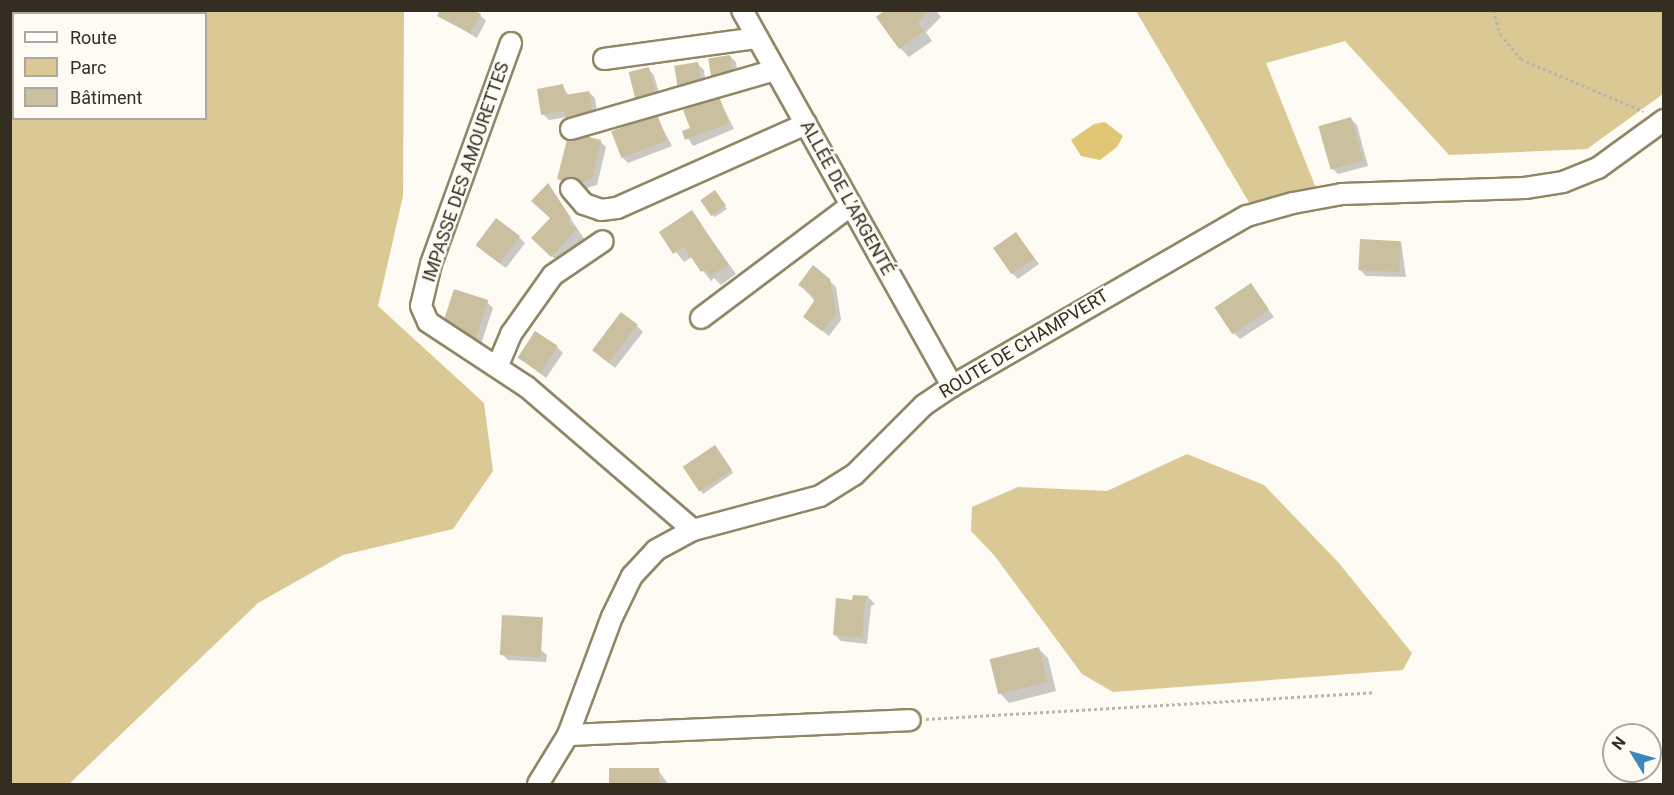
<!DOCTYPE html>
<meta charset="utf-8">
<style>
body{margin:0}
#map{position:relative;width:1674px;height:795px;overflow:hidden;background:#fdfbf4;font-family:Roboto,sans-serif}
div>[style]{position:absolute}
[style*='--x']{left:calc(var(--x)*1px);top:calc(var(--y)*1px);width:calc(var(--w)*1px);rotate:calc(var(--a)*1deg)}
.green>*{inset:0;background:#dac994}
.water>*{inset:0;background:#e1c775}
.shadow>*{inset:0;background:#0003}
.building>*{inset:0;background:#cabf9e;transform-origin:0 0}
.path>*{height:3px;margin-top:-1.5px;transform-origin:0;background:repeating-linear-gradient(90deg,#b8b5ac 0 3px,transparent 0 6px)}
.roads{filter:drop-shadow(2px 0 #918767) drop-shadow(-2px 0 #918767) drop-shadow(0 2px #918767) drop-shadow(0 -2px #918767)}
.minor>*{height:20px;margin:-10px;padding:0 10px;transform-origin:10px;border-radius:10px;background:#fff}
span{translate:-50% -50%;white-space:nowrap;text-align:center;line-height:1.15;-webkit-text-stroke:4.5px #fdfbf4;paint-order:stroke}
.street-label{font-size:18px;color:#332e21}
.frame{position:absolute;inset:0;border:12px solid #332e21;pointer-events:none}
.legend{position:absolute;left:12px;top:12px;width:195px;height:108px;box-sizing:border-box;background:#fdfbf4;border:2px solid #aca9a0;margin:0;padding:8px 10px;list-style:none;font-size:18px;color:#332e21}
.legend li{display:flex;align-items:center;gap:12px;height:30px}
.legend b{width:30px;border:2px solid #aca9a0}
.north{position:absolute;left:1602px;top:723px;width:60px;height:60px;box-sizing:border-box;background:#fdfbf4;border:2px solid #aca9a0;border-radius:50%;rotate:307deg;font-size:16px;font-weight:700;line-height:24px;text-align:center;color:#332e21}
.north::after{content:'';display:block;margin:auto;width:21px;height:27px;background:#3c87ba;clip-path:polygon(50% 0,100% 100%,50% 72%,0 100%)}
</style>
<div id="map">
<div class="green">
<div style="clip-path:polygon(evenodd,10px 11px,404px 11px,403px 196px,378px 306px,484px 403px,493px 471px,453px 529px,343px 555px,258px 603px,69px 784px,11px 784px,10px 11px,14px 14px,206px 14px,206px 118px,14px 118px,14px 14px)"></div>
<div style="clip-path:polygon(1136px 11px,1663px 11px,1663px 94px,1587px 149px,1449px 155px,1345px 41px,1266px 63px,1316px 188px,1250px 204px)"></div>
<div style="clip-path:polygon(1187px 454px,1264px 485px,1338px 562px,1412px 653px,1403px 670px,1113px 692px,1082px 674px,994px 555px,971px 531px,972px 507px,1018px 487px,1107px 491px)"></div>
</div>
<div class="water">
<div style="clip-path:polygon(1105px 122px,1123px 136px,1117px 147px,1100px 160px,1081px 156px,1071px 140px,1094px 124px)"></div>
</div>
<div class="shadow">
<div style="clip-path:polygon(888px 10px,936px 10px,941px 17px,926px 32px,932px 41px,909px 57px,900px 48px)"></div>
<div style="clip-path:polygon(480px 15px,486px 21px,477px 38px,439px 16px)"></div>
<div style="clip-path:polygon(730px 56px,736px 62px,739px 80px,719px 83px)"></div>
<div style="clip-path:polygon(698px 64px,704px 70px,706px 88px,685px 91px,679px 85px)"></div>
<div style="clip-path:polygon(648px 69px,654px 75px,662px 104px,631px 74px)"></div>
<div style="clip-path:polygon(563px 86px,569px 96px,589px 92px,595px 98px,598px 121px,573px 125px,567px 117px,549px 120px,543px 114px)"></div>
<div style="clip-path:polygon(718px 97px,734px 129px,693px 146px,684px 132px,692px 129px)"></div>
<div style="clip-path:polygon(656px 116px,672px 146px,628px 163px,622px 157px)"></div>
<div style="clip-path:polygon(1351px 119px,1357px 125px,1368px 166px,1338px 174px,1332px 168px)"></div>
<div style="clip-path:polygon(600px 141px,606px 147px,597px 185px,584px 189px,565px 185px,559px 179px)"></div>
<div style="clip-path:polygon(548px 185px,585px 240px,562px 265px,542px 248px,551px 219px)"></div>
<div style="clip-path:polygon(717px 194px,727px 209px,715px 217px,712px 215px)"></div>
<div style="clip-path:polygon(692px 212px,736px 274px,721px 285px,714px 278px,711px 281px,692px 257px,684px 262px,661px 233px)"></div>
<div style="clip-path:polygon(1016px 234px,1039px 264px,1018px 279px,1012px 273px)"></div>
<div style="clip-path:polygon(519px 237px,525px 243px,506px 268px,483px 251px)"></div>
<div style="clip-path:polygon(1401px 242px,1406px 277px,1366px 276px,1360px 270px)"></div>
<div style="clip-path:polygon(829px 280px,836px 287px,841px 320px,829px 336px,805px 317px,815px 301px,800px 285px)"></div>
<div style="clip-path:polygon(1250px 285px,1274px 317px,1240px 339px,1234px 333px)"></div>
<div style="clip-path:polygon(487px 302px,493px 308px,481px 344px,449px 333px)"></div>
<div style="clip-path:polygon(637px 326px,643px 332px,615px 368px,600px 356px)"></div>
<div style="clip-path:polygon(557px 347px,563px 353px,546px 378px,519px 358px)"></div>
<div style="clip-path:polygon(715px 447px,733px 473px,703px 494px,701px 491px)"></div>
<div style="clip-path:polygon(854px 596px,869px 598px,875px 604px,871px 606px,867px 644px,841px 641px,835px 635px)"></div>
<div style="clip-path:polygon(542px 618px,541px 650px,547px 655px,546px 662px,508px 660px,502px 654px)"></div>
<div style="clip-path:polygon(1039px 649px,1048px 658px,1056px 691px,1009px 703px,1000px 693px)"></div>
<div style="clip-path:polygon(610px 770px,658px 770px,668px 784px,611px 784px)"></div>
</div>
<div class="building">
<div style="clip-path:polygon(440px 10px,474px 10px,481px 14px,470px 33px,437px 16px)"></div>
<div style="clip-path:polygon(885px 10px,928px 10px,918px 22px,924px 31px,899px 49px,876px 17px)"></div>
<div style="left:730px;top:55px;width:20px;height:22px;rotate:81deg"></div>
<div style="left:698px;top:62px;width:20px;height:24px;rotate:81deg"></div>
<div style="left:649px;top:67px;width:32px;height:21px;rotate:76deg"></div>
<div style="clip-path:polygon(563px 84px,565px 95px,589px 91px,593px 115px,566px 120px,564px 111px,541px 115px,537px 89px)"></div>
<div style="clip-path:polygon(719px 96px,729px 123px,685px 140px,682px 131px,690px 128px,683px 110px)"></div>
<div style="left:657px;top:114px;width:28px;height:49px;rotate:69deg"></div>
<div style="left:1351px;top:117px;width:45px;height:34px;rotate:74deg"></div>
<div style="clip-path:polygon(569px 132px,601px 140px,592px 179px,577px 184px,557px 179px)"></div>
<div style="clip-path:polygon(548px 183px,571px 218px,567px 222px,577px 229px,551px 257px,531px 238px,550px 218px,531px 201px)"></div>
<div style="left:715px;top:190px;width:19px;height:18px;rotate:55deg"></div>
<div style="clip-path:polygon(692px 210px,728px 265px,710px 276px,706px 269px,701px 272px,684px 247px,673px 254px,659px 232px)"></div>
<div style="left:496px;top:218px;width:30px;height:34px;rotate:37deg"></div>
<div style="left:1016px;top:232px;width:32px;height:28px;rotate:55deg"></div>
<div style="left:1360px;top:239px;width:41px;height:31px;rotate:3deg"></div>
<div style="clip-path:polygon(813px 265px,830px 279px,836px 314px,822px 331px,803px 317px,814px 301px,812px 294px,798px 285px)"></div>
<div style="left:1251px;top:283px;width:32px;height:44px;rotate:56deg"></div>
<div style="left:454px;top:289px;width:36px;height:41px;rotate:18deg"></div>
<div style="left:621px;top:312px;width:21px;height:48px;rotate:37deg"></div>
<div style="left:535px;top:331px;width:27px;height:32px;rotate:33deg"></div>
<div style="left:715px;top:445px;width:30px;height:39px;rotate:56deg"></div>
<div style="clip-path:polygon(853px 595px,869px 596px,865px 601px,862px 638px,833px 635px,836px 598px,852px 600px)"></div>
<div style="left:502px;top:615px;width:41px;height:40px;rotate:3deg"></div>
<div style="left:1039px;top:647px;width:36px;height:51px;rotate:76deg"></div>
<div style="left:609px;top:768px;width:50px;height:16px"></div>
</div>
<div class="path">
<div style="--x:1493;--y:10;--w:25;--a:74"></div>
<div style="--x:1500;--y:34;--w:33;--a:50"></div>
<div style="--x:1521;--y:59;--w:133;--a:23.1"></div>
<div style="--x:926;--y:719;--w:449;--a:-3.4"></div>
</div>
<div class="roads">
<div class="minor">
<div style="--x:742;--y:10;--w:431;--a:60.8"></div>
<div style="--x:511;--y:43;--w:235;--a:109.9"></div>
<div style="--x:431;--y:264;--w:43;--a:103.4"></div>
<div style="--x:421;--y:306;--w:17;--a:66"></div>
<div style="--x:428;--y:322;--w:118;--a:33.3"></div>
<div style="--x:527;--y:387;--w:219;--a:40.7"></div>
<div style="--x:604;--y:59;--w:155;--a:-7.8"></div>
<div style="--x:571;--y:129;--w:212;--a:-16.1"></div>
<div style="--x:571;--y:189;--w:20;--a:49"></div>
<div style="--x:584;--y:204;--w:18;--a:19"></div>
<div style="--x:601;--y:210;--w:16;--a:-7"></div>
<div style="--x:617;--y:208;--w:207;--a:-24"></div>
<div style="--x:701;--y:318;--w:186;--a:-36.9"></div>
<div style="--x:498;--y:365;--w:34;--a:-67"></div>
<div style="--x:511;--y:334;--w:72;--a:-54.6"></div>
<div style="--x:553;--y:275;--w:60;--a:-34.2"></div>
<div style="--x:568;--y:735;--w:342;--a:-2.5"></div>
<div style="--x:538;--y:784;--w:57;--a:-58.5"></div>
<div style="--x:568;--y:735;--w:126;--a:-69.6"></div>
<div style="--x:612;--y:617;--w:46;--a:-64"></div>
<div style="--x:632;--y:576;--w:35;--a:-47"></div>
<div style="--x:656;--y:550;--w:42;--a:-28.4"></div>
<div style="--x:693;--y:530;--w:131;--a:-15"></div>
<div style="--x:820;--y:496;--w:40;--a:-32"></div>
<div style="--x:854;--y:475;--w:99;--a:-45"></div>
<div style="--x:924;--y:405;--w:34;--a:-34"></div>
<div style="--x:952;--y:386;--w:340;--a:-30"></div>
<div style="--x:1247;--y:216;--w:48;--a:-15.8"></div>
<div style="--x:1293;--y:203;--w:50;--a:-10.4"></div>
<div style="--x:1342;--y:194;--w:183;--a:-1.9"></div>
<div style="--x:1525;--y:188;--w:38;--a:-9"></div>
<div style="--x:1563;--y:182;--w:38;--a:-22"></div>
<div style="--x:1598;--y:168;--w:82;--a:-36"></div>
</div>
</div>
<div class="street-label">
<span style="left:466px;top:172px;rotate:-71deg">IMPASSE DES AMOURETTES</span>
<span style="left:847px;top:198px;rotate:61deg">ALLÉE DE L'ARGENTÉ</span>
<span style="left:1024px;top:344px;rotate:-31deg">ROUTE DE CHAMPVERT</span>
</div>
<div class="frame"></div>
<ul class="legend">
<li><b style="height:8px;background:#fff"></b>Route</li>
<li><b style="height:16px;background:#dac994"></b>Parc</li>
<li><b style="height:16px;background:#cabf9e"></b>Bâtiment</li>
</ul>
<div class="north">N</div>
</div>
